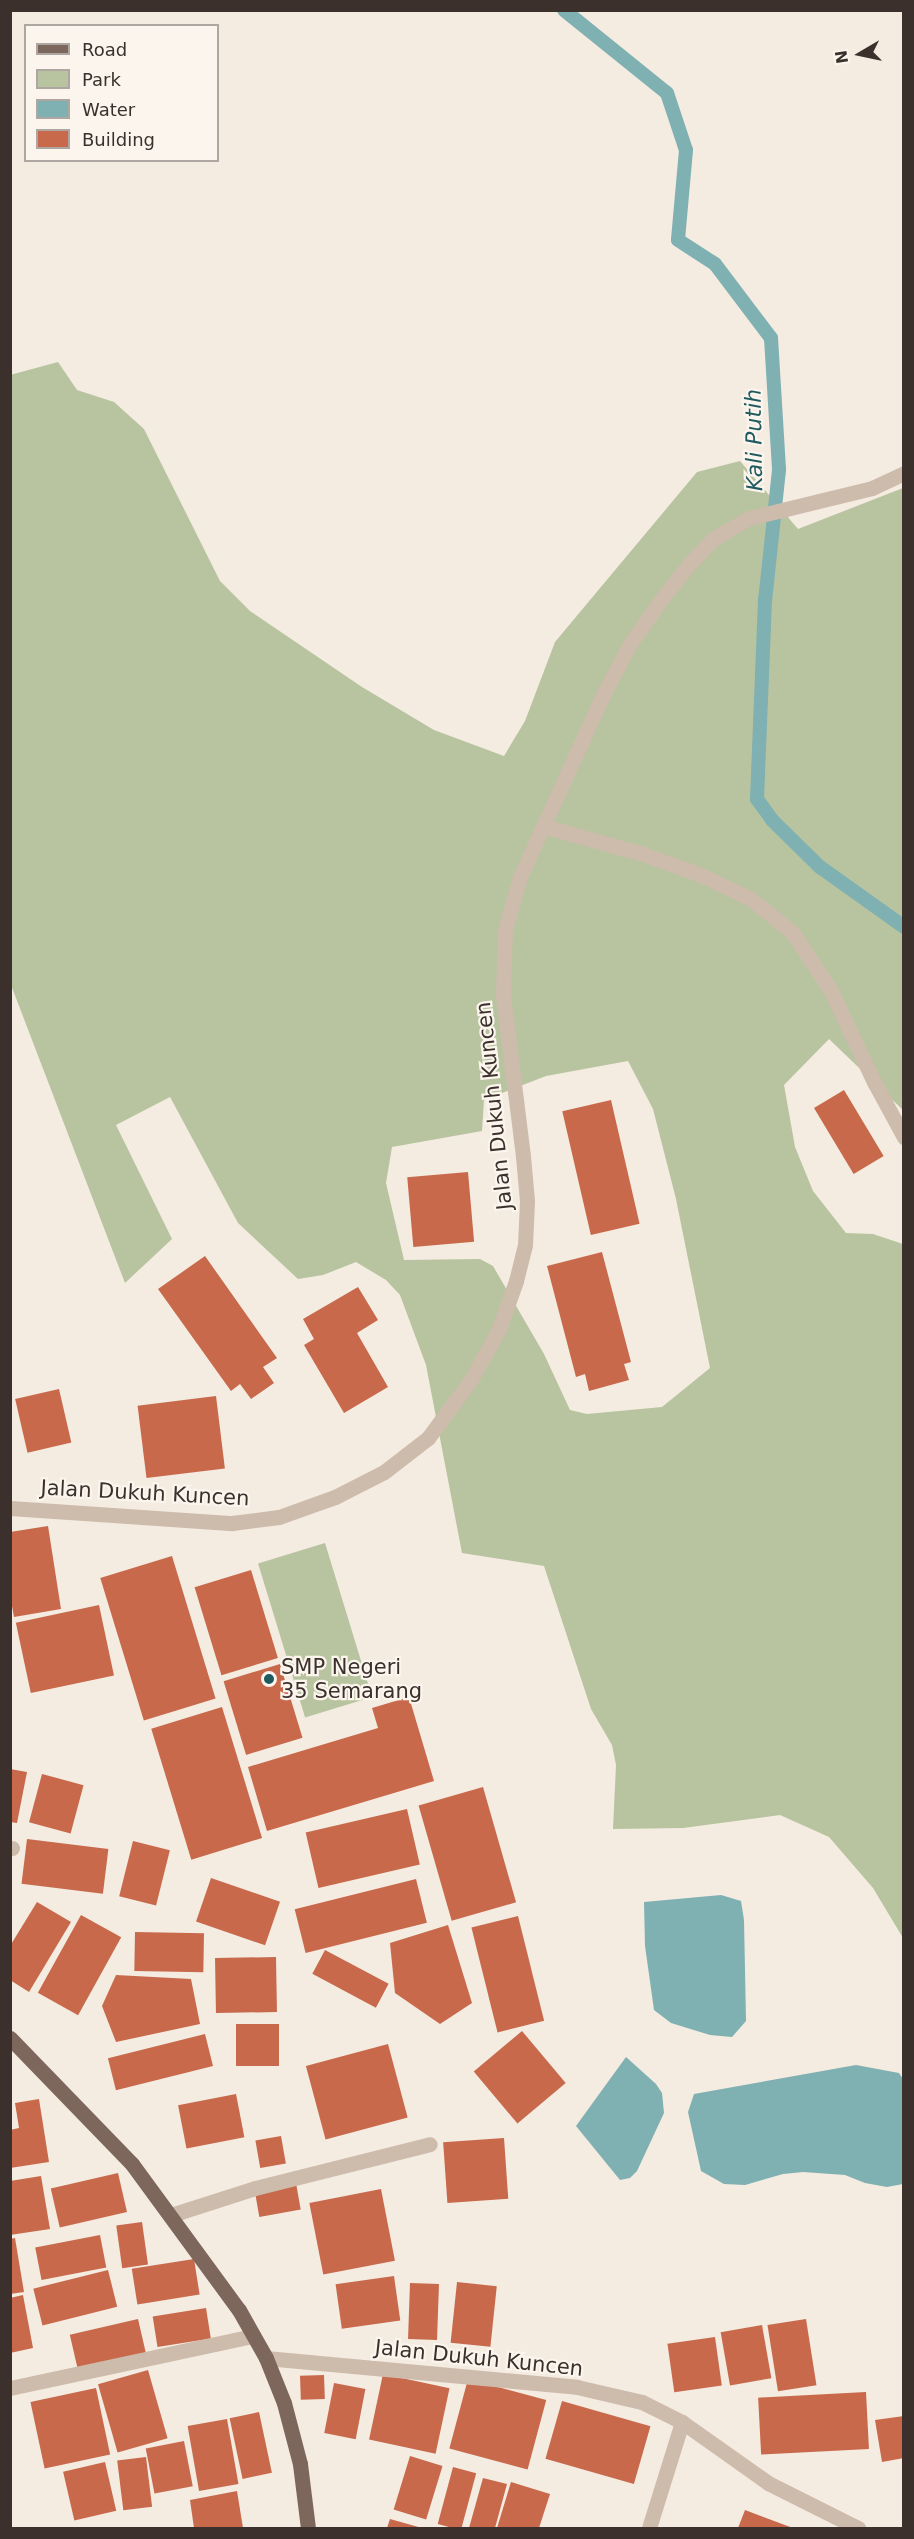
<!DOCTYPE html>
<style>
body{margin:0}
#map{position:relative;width:914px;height:2539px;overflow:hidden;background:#f4ebe1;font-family:"DejaVu Sans",sans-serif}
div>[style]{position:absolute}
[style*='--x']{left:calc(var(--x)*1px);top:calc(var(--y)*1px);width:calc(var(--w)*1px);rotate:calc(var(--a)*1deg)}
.green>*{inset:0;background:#b8c4a0;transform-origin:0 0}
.water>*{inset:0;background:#7fb0b2}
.stream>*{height:14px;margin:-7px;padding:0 7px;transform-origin:7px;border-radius:7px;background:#7fb0b2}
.building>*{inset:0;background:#c8694b;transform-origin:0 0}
.service>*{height:15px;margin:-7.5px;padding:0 7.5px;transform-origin:7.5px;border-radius:7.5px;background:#cdbbac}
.minor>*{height:15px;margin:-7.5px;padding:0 7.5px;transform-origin:7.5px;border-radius:7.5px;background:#cdbbac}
.tertiary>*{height:15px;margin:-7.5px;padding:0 7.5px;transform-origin:7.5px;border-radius:7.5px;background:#cdbbac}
.primary>*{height:15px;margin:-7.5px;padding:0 7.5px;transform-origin:7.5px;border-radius:7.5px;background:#7d675c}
.dots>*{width:16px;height:16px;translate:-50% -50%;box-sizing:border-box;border:3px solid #fbf5ee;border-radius:50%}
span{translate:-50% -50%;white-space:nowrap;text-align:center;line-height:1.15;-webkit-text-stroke:4.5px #fbf5ee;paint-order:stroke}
.street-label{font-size:21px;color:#3b302b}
.poi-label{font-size:21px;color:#3b302b}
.left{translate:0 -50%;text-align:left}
.water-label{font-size:22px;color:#1f5a5e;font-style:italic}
.frame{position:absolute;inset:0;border:12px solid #3b302b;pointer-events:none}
.legend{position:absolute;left:24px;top:24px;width:195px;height:138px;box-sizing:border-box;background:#fbf5ee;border:2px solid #aea6a0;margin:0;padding:8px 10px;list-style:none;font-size:18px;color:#3b302b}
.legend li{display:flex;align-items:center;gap:12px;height:30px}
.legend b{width:30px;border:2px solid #aea6a0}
.north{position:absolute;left:830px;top:24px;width:60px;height:60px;-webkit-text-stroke:4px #fbf5ee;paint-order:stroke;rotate:261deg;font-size:16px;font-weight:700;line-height:24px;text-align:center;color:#3b302b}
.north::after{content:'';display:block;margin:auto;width:21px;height:27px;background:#3b302b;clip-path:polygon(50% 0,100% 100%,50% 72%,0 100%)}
</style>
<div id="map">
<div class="green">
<div style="clip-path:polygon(evenodd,58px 362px,77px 390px,114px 402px,144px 429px,220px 581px,250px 611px,362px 687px,434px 730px,504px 756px,525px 721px,555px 642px,697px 472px,740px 461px,798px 529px,903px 488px,903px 1110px,829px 1039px,784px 1085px,795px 1147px,813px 1191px,846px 1233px,873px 1234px,903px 1244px,903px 1938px,873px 1888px,829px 1837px,780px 1815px,683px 1828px,613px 1829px,616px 1765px,612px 1745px,591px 1709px,544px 1566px,462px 1553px,426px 1365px,400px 1295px,386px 1280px,356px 1262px,323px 1275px,298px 1279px,238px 1223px,170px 1097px,116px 1125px,172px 1239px,125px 1283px,11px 985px,10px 375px,58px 362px,628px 1061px,653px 1109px,676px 1199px,710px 1368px,662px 1407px,587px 1414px,570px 1410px,544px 1354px,493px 1266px,480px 1259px,404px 1260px,386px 1183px,392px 1147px,482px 1131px,484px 1100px,546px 1076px,628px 1061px)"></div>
<div style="left:325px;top:1543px;width:161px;height:70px;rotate:73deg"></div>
</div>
<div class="water">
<div style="clip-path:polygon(721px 1895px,741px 1901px,744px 1920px,746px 2021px,732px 2037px,710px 2035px,671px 2023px,654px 2010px,645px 1946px,644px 1902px)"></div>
<div style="clip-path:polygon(626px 2057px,656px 2084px,662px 2093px,664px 2113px,637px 2171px,630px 2178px,620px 2180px,576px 2126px)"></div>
<div style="clip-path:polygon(856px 2065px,899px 2073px,903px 2079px,903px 2184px,887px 2187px,865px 2183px,845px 2175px,803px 2172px,783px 2174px,745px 2185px,724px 2184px,701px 2171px,688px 2112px,694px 2094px)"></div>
</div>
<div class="stream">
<div style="--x:564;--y:10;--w:132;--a:38.9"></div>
<div style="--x:667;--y:93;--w:60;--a:71.6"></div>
<div style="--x:686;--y:150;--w:90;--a:95.1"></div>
<div style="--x:678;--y:240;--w:44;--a:33"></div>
<div style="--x:715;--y:264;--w:93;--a:52.9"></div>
<div style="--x:771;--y:338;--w:132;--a:86.5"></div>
<div style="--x:779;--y:470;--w:131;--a:96.1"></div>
<div style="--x:765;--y:600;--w:199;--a:92.3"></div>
<div style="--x:757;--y:799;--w:26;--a:54"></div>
<div style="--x:772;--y:820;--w:67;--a:44.4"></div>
<div style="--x:820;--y:867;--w:103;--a:35.5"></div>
</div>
<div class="building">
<div style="left:844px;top:1090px;width:77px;height:35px;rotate:59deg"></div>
<div style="left:611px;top:1100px;width:127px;height:50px;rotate:77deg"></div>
<div style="left:468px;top:1172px;width:70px;height:61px;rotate:85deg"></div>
<div style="clip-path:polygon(602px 1252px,631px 1362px,624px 1364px,629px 1380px,589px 1391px,585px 1374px,576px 1377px,547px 1266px)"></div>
<div style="clip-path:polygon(205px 1256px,277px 1358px,263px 1367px,274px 1383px,251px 1399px,240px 1384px,231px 1391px,158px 1289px)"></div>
<div style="clip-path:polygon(358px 1287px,378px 1320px,357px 1333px,388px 1387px,344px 1413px,304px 1345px,314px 1339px,303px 1319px)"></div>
<div style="left:59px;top:1389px;width:55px;height:45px;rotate:77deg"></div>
<div style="left:216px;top:1396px;width:73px;height:79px;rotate:83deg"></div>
<div style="clip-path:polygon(48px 1526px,61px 1609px,14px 1617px,10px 1595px,10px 1532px)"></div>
<div style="left:172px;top:1556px;width:149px;height:75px;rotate:73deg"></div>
<div style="left:251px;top:1570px;width:92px;height:59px;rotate:73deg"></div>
<div style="left:99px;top:1605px;width:72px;height:85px;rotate:78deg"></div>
<div style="left:280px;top:1664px;width:77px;height:59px;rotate:73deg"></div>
<div style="clip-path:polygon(409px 1697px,434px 1781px,267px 1831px,248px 1767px,378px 1728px,372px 1708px)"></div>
<div style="left:222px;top:1707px;width:137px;height:74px;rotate:73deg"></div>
<div style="clip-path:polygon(10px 1769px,27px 1772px,17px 1823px,10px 1822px)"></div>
<div style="left:42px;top:1774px;width:43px;height:50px;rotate:15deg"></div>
<div style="left:483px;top:1787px;width:120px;height:67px;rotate:74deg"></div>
<div style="left:407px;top:1809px;width:57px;height:104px;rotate:77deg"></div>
<div style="left:27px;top:1839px;width:82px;height:45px;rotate:7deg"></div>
<div style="left:133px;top:1841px;width:38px;height:57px;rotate:14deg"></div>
<div style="left:211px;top:1878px;width:73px;height:46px;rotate:19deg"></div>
<div style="left:416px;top:1879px;width:45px;height:125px;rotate:76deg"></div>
<div style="clip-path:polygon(37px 1902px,71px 1922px,29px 1992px,10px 1980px,10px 1946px)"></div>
<div style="left:81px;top:1915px;width:46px;height:89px;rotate:29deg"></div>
<div style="left:518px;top:1916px;width:108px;height:48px;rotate:76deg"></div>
<div style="clip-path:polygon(448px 1925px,472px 2003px,440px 2024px,395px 1993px,390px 1943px)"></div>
<div style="left:135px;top:1932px;width:69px;height:39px;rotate:1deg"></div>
<div style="left:325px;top:1950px;width:72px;height:27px;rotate:28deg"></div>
<div style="left:276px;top:1957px;width:55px;height:61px;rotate:89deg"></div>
<div style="clip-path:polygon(116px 1975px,191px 1979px,200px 2024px,116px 2042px,102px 2006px)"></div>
<div style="left:236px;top:2024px;width:43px;height:42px"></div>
<div style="left:522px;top:2031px;width:68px;height:63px;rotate:50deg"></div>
<div style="left:205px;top:2034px;width:33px;height:100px;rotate:76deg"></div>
<div style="left:388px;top:2044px;width:76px;height:85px;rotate:75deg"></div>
<div style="left:236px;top:2094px;width:44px;height:59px;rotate:79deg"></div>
<div style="clip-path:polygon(39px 2099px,49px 2162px,10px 2168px,10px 2130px,19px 2128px,15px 2103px)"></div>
<div style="left:281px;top:2136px;width:28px;height:26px;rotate:80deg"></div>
<div style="left:504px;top:2138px;width:61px;height:61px;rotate:86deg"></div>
<div style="left:118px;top:2173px;width:40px;height:69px;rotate:77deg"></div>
<div style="clip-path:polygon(41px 2176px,50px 2229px,10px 2235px,10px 2181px)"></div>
<div style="left:296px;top:2183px;width:27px;height:42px;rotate:80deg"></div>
<div style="left:381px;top:2189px;width:73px;height:73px;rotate:79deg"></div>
<div style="left:142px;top:2222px;width:43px;height:26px;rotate:82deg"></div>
<div style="left:100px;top:2235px;width:33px;height:66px;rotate:79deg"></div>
<div style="clip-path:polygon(15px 2238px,24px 2292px,10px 2294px,10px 2239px)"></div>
<div style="left:194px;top:2259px;width:36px;height:63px;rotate:81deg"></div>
<div style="left:108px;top:2270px;width:38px;height:77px;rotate:76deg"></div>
<div style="left:394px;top:2276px;width:45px;height:59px;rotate:82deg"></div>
<div style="left:457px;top:2282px;width:40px;height:61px;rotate:6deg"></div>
<div style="left:410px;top:2283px;width:29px;height:56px;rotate:2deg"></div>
<div style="clip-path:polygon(23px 2295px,33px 2348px,10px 2353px,10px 2298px)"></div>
<div style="left:206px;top:2308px;width:31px;height:54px;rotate:81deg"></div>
<div style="left:138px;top:2319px;width:36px;height:70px;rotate:77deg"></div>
<div style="left:806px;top:2319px;width:67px;height:39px;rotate:81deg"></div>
<div style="left:762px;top:2325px;width:54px;height:42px;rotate:80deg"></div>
<div style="left:715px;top:2337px;width:49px;height:48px;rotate:82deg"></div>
<div style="left:148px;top:2370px;width:71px;height:52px;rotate:74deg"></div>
<div style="left:383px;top:2374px;width:68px;height:67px;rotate:12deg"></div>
<div style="left:324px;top:2375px;width:24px;height:24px;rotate:88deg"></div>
<div style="left:468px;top:2379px;width:81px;height:72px;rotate:15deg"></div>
<div style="left:334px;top:2383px;width:32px;height:51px;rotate:11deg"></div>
<div style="left:96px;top:2388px;width:68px;height:67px;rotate:78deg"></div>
<div style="left:866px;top:2392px;width:57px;height:108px;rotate:87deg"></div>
<div style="left:562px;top:2401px;width:92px;height:60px;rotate:16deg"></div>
<div style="left:259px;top:2412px;width:62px;height:30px;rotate:78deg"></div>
<div style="clip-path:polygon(904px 2416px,904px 2458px,882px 2462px,875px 2420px)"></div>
<div style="left:227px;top:2419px;width:66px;height:40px;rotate:80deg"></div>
<div style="left:184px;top:2441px;width:46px;height:39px;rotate:79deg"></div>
<div style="left:410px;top:2456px;width:34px;height:56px;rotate:17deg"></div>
<div style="left:146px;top:2457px;width:50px;height:29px;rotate:83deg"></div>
<div style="left:105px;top:2462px;width:50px;height:43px;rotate:77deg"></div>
<div style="left:453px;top:2467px;width:24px;height:59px;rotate:15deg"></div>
<div style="clip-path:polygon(483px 2478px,507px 2484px,495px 2528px,469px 2528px)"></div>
<div style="clip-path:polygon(511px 2482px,550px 2494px,539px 2528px,497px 2528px)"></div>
<div style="clip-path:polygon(237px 2491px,243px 2528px,194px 2528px,190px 2500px)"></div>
<div style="clip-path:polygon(745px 2510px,793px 2528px,738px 2528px)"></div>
<div style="clip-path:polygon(390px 2519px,422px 2528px,387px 2528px)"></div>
</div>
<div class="service">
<div style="--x:543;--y:826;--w:101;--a:15.6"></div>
<div style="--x:640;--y:853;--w:65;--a:19.8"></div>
<div style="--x:701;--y:875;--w:55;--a:25.6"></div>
<div style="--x:751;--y:899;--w:54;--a:39"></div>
<div style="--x:793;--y:933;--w:67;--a:56.5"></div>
<div style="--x:830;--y:989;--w:103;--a:64.7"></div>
<div style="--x:874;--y:1082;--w:63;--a:61.4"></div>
</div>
<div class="minor">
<div style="--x:10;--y:1848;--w:2;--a:0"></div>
<div style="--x:171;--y:2215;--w:88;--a:-17.8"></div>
<div style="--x:255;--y:2188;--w:180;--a:-14.1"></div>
<div style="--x:266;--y:2358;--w:312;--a:5.3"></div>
<div style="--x:577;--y:2387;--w:67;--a:13"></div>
<div style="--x:642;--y:2402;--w:45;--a:26.6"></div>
<div style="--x:682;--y:2422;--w:105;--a:35.3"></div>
<div style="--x:768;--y:2483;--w:101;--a:26.6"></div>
<div style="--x:10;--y:2388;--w:248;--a:-12.1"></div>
<div style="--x:649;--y:2528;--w:111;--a:-72.7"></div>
</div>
<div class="tertiary">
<div style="--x:10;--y:1508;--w:223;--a:3.9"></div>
<div style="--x:232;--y:1523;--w:47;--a:-7.3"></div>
<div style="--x:279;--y:1517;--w:59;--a:-19.7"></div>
<div style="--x:335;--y:1497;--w:55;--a:-27"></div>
<div style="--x:384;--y:1472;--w:56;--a:-37.7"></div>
<div style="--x:428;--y:1438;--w:74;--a:-53.7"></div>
<div style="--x:472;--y:1378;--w:56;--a:-61.1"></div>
<div style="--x:499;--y:1329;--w:51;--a:-70.5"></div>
<div style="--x:516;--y:1281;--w:37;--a:-76"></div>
<div style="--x:525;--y:1245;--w:44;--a:-87.4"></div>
<div style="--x:527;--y:1201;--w:45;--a:-95.1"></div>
<div style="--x:523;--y:1156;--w:161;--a:-97.1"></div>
<div style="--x:503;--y:996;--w:66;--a:-88.3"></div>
<div style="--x:505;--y:930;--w:55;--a:-74.2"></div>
<div style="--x:520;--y:877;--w:202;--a:-65.5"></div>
<div style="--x:604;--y:693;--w:55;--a:-62"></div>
<div style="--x:630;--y:644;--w:49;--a:-55"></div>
<div style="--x:658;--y:604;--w:51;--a:-52.2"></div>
<div style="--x:689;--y:564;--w:35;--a:-46"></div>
<div style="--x:713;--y:539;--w:42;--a:-30.3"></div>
<div style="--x:749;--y:518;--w:127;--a:-13.7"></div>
<div style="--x:872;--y:488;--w:35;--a:-25"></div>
</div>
<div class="primary">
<div style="--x:10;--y:2038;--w:175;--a:45.9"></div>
<div style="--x:132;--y:2164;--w:181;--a:53.8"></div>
<div style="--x:239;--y:2310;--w:55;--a:60.6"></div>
<div style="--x:266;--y:2358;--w:48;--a:68.2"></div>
<div style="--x:284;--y:2403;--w:63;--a:75.3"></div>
<div style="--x:300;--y:2464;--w:64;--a:82.9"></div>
</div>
<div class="dots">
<div style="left:269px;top:1679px;background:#1f5a5e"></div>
</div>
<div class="street-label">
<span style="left:494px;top:1106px;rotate:-96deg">Jalan Dukuh Kuncen</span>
<span style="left:145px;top:1493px;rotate:3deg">Jalan Dukuh Kuncen</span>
<span style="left:479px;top:2358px;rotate:6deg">Jalan Dukuh Kuncen</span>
</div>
<div class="poi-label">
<span class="left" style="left:281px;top:1679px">SMP Negeri<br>35 Semarang</span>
</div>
<div class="water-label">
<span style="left:754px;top:440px;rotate:-91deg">Kali Putih</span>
</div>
<div class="frame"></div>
<ul class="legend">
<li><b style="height:8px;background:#7d675c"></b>Road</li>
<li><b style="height:16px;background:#b8c4a0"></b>Park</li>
<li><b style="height:16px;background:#7fb0b2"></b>Water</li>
<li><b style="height:16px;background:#c8694b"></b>Building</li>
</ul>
<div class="north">N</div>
</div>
